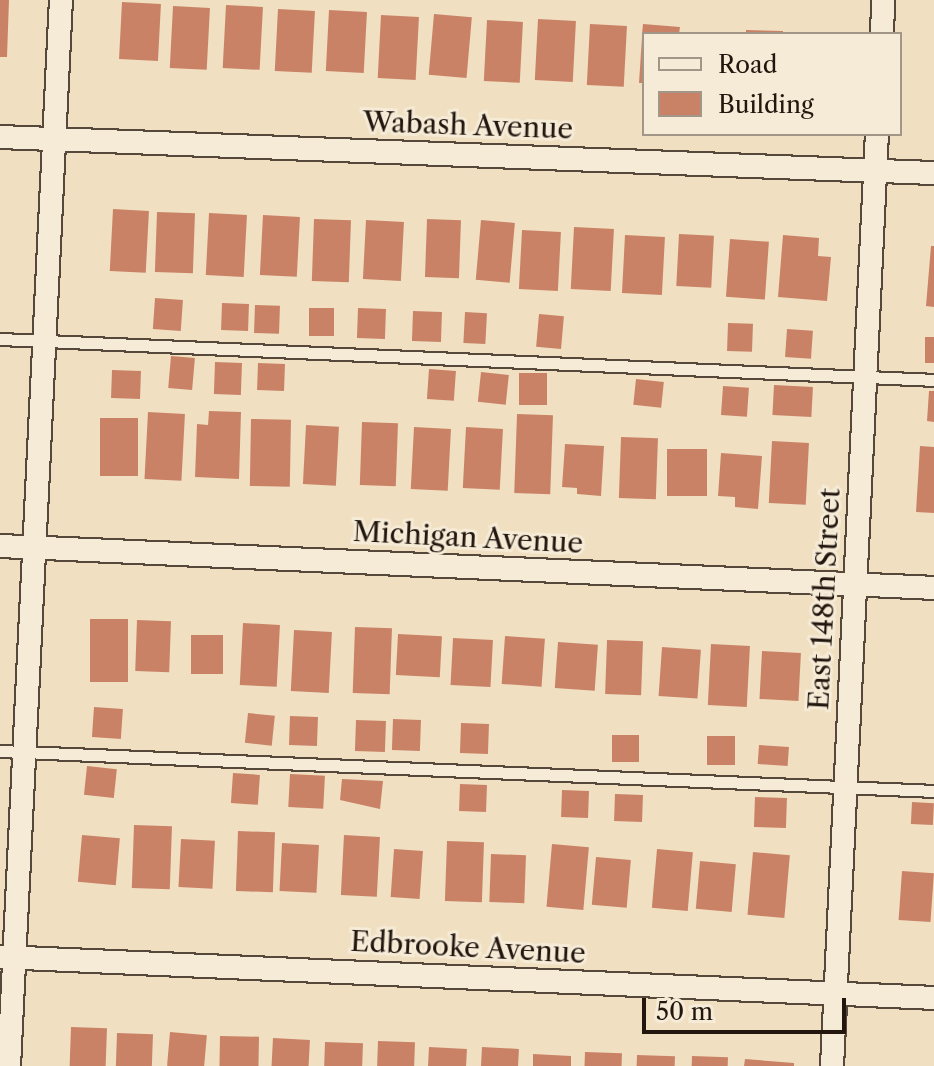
<!DOCTYPE html>
<style>
body{margin:0}
#map{position:relative;width:934px;height:1066px;overflow:hidden;background:#f0e0c1;font-family:"Libre Caslon Text",serif}
div>[style]{position:absolute}
[style*='--x']{left:calc(var(--x)*1px);top:calc(var(--y)*1px);width:calc(var(--w)*1px);rotate:calc(var(--a)*1deg)}
.building>*{inset:0;background:#ca8267;transform-origin:0 0}
.roads{filter:drop-shadow(2px 0 #56483b) drop-shadow(-2px 0 #56483b) drop-shadow(0 2px #56483b) drop-shadow(0 -2px #56483b)}
.service>*{height:11px;margin:-5.5px;padding:0 5.5px;transform-origin:5.5px;border-radius:5.5px;background:#f5ebd7}
.minor>*{height:22px;margin:-11px;padding:0 11px;transform-origin:11px;border-radius:11px;background:#f5ebd7}
span{translate:-50% -50%;white-space:nowrap;text-align:center;line-height:1.15;-webkit-text-stroke:6px #f5ebd7;paint-order:stroke}
.street-label{font-size:28px;color:#22160e}
.legend{position:absolute;left:642px;top:32px;width:260px;height:104px;box-sizing:border-box;background:#f5ebd7;border:2px solid #a19687;margin:0;padding:10px 14px;list-style:none;font-size:24px;color:#22160e}
.legend li{display:flex;align-items:center;gap:16px;height:40px}
.legend b{width:40px;border:2px solid #a19687}
.scale{position:absolute;left:642px;top:998px;width:204px;height:36px;box-sizing:border-box;border:4px solid #22160e;border-top:0;padding-left:10px;font-size:24px;line-height:28px;white-space:nowrap;color:#22160e;-webkit-text-stroke:6px #f5ebd7;paint-order:stroke}
</style>
<div id="map">
<div class="building">
<div style="clip-path:polygon(0 0,9px 0,7px 57px,0 57px)"></div>
<div style="left:122px;top:2px;width:39px;height:57px;rotate:3deg"></div>
<div style="left:226px;top:5px;width:37px;height:63px;rotate:3deg"></div>
<div style="left:173px;top:6px;width:37px;height:62px;rotate:3deg"></div>
<div style="left:278px;top:9px;width:37px;height:62px;rotate:3deg"></div>
<div style="left:329px;top:10px;width:38px;height:61px;rotate:3deg"></div>
<div style="left:434px;top:14px;width:38px;height:61px;rotate:5deg"></div>
<div style="left:381px;top:15px;width:38px;height:63px;rotate:3deg"></div>
<div style="left:538px;top:19px;width:38px;height:61px;rotate:3deg"></div>
<div style="left:487px;top:20px;width:36px;height:61px;rotate:3deg"></div>
<div style="left:590px;top:24px;width:37px;height:61px;rotate:3deg"></div>
<div style="clip-path:polygon(643px 24px,680px 27px,679px 34px,642px 34px)"></div>
<div style="clip-path:polygon(746px 30px,783px 31px,783px 34px,746px 34px)"></div>
<div style="clip-path:polygon(642px 37px,644px 37px,644px 83px,639px 83px)"></div>
<div style="left:113px;top:209px;width:36px;height:62px;rotate:3deg"></div>
<div style="left:157px;top:212px;width:38px;height:60px;rotate:2deg"></div>
<div style="left:209px;top:213px;width:38px;height:62px;rotate:3deg"></div>
<div style="left:263px;top:215px;width:37px;height:60px;rotate:3deg"></div>
<div style="left:314px;top:219px;width:37px;height:62px;rotate:2deg"></div>
<div style="left:427px;top:219px;width:34px;height:58px;rotate:2deg"></div>
<div style="left:366px;top:220px;width:38px;height:59px;rotate:3deg"></div>
<div style="left:481px;top:220px;width:34px;height:60px;rotate:5deg"></div>
<div style="left:574px;top:227px;width:40px;height:62px;rotate:3deg"></div>
<div style="left:522px;top:230px;width:39px;height:59px;rotate:3deg"></div>
<div style="left:679px;top:234px;width:35px;height:52px;rotate:3deg"></div>
<div style="left:625px;top:235px;width:40px;height:58px;rotate:3deg"></div>
<div style="clip-path:polygon(783px 235px,819px 238px,818px 256px,831px 257px,827px 301px,778px 297px)"></div>
<div style="left:730px;top:239px;width:39px;height:58px;rotate:4deg"></div>
<div style="clip-path:polygon(931px 246px,934px 246px,934px 307px,926px 306px)"></div>
<div style="left:155px;top:298px;width:28px;height:31px;rotate:4deg"></div>
<div style="left:222px;top:303px;width:27px;height:27px;rotate:2deg"></div>
<div style="left:255px;top:305px;width:25px;height:28px;rotate:2deg"></div>
<div style="left:309px;top:308px;width:25px;height:28px"></div>
<div style="left:358px;top:308px;width:28px;height:30px;rotate:2deg"></div>
<div style="left:413px;top:311px;width:29px;height:30px;rotate:2deg"></div>
<div style="left:465px;top:312px;width:22px;height:31px;rotate:3deg"></div>
<div style="left:539px;top:314px;width:25px;height:33px;rotate:5deg"></div>
<div style="left:728px;top:323px;width:25px;height:28px;rotate:2deg"></div>
<div style="left:787px;top:329px;width:26px;height:28px;rotate:4deg"></div>
<div style="left:925px;top:337px;width:9px;height:26px"></div>
<div style="left:171px;top:356px;width:24px;height:32px;rotate:5deg"></div>
<div style="left:215px;top:362px;width:27px;height:32px;rotate:2deg"></div>
<div style="left:258px;top:363px;width:27px;height:27px;rotate:2deg"></div>
<div style="left:429px;top:369px;width:27px;height:30px;rotate:4deg"></div>
<div style="left:112px;top:370px;width:29px;height:28px;rotate:2deg"></div>
<div style="left:481px;top:372px;width:28px;height:30px;rotate:6deg"></div>
<div style="left:519px;top:373px;width:28px;height:32px"></div>
<div style="left:636px;top:379px;width:28px;height:26px;rotate:6deg"></div>
<div style="left:774px;top:385px;width:39px;height:30px;rotate:3deg"></div>
<div style="left:723px;top:386px;width:26px;height:29px;rotate:4deg"></div>
<div style="clip-path:polygon(929px 391px,934px 391px,934px 422px,927px 421px)"></div>
<div style="clip-path:polygon(209px 411px,241px 412px,239px 479px,195px 477px,197px 424px,208px 425px)"></div>
<div style="left:148px;top:412px;width:37px;height:67px;rotate:3deg"></div>
<div style="left:517px;top:414px;width:36px;height:79px;rotate:2deg"></div>
<div style="left:100px;top:418px;width:38px;height:58px"></div>
<div style="left:251px;top:419px;width:40px;height:67px;rotate:1deg"></div>
<div style="left:362px;top:422px;width:36px;height:63px;rotate:2deg"></div>
<div style="left:306px;top:425px;width:33px;height:59px;rotate:3deg"></div>
<div style="left:414px;top:427px;width:37px;height:62px;rotate:3deg"></div>
<div style="left:466px;top:427px;width:37px;height:61px;rotate:3deg"></div>
<div style="left:621px;top:437px;width:37px;height:61px;rotate:2deg"></div>
<div style="left:772px;top:441px;width:37px;height:62px;rotate:3deg"></div>
<div style="clip-path:polygon(565px 444px,604px 446px,601px 496px,577px 494px,577px 488px,562px 487px)"></div>
<div style="clip-path:polygon(920px 446px,934px 447px,934px 513px,916px 512px)"></div>
<div style="left:667px;top:449px;width:40px;height:47px"></div>
<div style="clip-path:polygon(721px 453px,762px 456px,758px 509px,735px 507px,735px 497px,718px 496px)"></div>
<div style="left:90px;top:619px;width:38px;height:63px"></div>
<div style="left:137px;top:620px;width:34px;height:51px;rotate:2deg"></div>
<div style="left:243px;top:623px;width:37px;height:62px;rotate:3deg"></div>
<div style="left:355px;top:627px;width:37px;height:66px;rotate:2deg"></div>
<div style="left:294px;top:630px;width:38px;height:61px;rotate:3deg"></div>
<div style="left:398px;top:634px;width:44px;height:41px;rotate:3deg"></div>
<div style="left:191px;top:635px;width:32px;height:39px"></div>
<div style="left:505px;top:636px;width:40px;height:48px;rotate:4deg"></div>
<div style="left:453px;top:638px;width:40px;height:47px;rotate:3deg"></div>
<div style="left:607px;top:640px;width:36px;height:54px;rotate:2deg"></div>
<div style="left:558px;top:642px;width:40px;height:46px;rotate:4deg"></div>
<div style="left:711px;top:644px;width:39px;height:61px;rotate:3deg"></div>
<div style="left:662px;top:647px;width:39px;height:49px;rotate:4deg"></div>
<div style="left:762px;top:651px;width:39px;height:48px;rotate:3deg"></div>
<div style="left:94px;top:707px;width:29px;height:30px;rotate:4deg"></div>
<div style="left:248px;top:713px;width:27px;height:30px;rotate:6deg"></div>
<div style="left:290px;top:716px;width:28px;height:29px;rotate:2deg"></div>
<div style="left:393px;top:719px;width:28px;height:31px;rotate:2deg"></div>
<div style="left:356px;top:720px;width:30px;height:31px;rotate:2deg"></div>
<div style="left:461px;top:723px;width:28px;height:30px;rotate:2deg"></div>
<div style="left:612px;top:735px;width:27px;height:27px"></div>
<div style="left:707px;top:736px;width:28px;height:29px"></div>
<div style="left:759px;top:745px;width:30px;height:19px;rotate:4deg"></div>
<div style="left:87px;top:766px;width:30px;height:29px;rotate:6deg"></div>
<div style="left:233px;top:773px;width:27px;height:30px;rotate:4deg"></div>
<div style="left:290px;top:774px;width:35px;height:33px;rotate:3deg"></div>
<div style="clip-path:polygon(342px 779px,383px 781px,380px 809px,340px 800px)"></div>
<div style="left:460px;top:784px;width:27px;height:27px;rotate:2deg"></div>
<div style="left:562px;top:790px;width:27px;height:27px;rotate:2deg"></div>
<div style="left:615px;top:794px;width:28px;height:27px;rotate:2deg"></div>
<div style="left:755px;top:797px;width:32px;height:30px;rotate:2deg"></div>
<div style="left:912px;top:802px;width:22px;height:22px;rotate:3deg"></div>
<div style="left:134px;top:825px;width:38px;height:63px;rotate:2deg"></div>
<div style="left:238px;top:831px;width:37px;height:60px;rotate:2deg"></div>
<div style="left:82px;top:835px;width:38px;height:47px;rotate:5deg"></div>
<div style="left:344px;top:835px;width:36px;height:60px;rotate:3deg"></div>
<div style="left:181px;top:839px;width:34px;height:48px;rotate:3deg"></div>
<div style="left:447px;top:841px;width:37px;height:60px;rotate:2deg"></div>
<div style="left:282px;top:843px;width:37px;height:48px;rotate:3deg"></div>
<div style="left:552px;top:844px;width:37px;height:63px;rotate:5deg"></div>
<div style="left:394px;top:849px;width:29px;height:48px;rotate:4deg"></div>
<div style="left:657px;top:849px;width:36px;height:59px;rotate:5deg"></div>
<div style="left:753px;top:852px;width:37px;height:63px;rotate:5deg"></div>
<div style="left:491px;top:854px;width:35px;height:48px;rotate:2deg"></div>
<div style="left:596px;top:857px;width:35px;height:48px;rotate:5deg"></div>
<div style="left:700px;top:861px;width:36px;height:48px;rotate:5deg"></div>
<div style="left:902px;top:871px;width:32px;height:49px;rotate:4deg"></div>
<div style="left:71px;top:1027px;width:36px;height:39px;rotate:2deg"></div>
<div style="left:170px;top:1032px;width:37px;height:34px;rotate:5deg"></div>
<div style="left:117px;top:1033px;width:36px;height:33px;rotate:2deg"></div>
<div style="left:220px;top:1036px;width:39px;height:30px;rotate:1deg"></div>
<div style="left:273px;top:1038px;width:37px;height:28px;rotate:3deg"></div>
<div style="left:378px;top:1041px;width:37px;height:25px;rotate:2deg"></div>
<div style="left:325px;top:1042px;width:38px;height:24px;rotate:2deg"></div>
<div style="left:429px;top:1047px;width:38px;height:19px;rotate:3deg"></div>
<div style="left:482px;top:1047px;width:37px;height:19px;rotate:3deg"></div>
<div style="left:585px;top:1052px;width:37px;height:14px;rotate:2deg"></div>
<div style="clip-path:polygon(533px 1054px,571px 1056px,571px 1066px,533px 1066px)"></div>
<div style="left:637px;top:1055px;width:38px;height:11px;rotate:2deg"></div>
<div style="left:692px;top:1056px;width:36px;height:10px;rotate:2deg"></div>
<div style="clip-path:polygon(745px 1059px,794px 1063px,794px 1066px,744px 1066px)"></div>
</div>
<div class="roads">
<div class="service">
<div style="--x:0;--y:339;--w:935;--a:2.51"></div>
<div style="--x:0;--y:751;--w:935;--a:2.45"></div>
</div>
<div class="minor">
<div style="--x:882;--y:34;--w:34;--a:-88"></div>
<div style="--x:0;--y:137;--w:935;--a:2.21"></div>
<div style="--x:0;--y:546;--w:935;--a:2.57"></div>
<div style="--x:0;--y:957;--w:935;--a:2.51"></div>
<div style="--x:9;--y:1066;--w:1067;--a:-87.21"></div>
<div style="--x:832;--y:1066;--w:933;--a:-87.24"></div>
</div>
</div>
<div class="street-label">
<span style="left:468px;top:125px;rotate:2deg">Wabash Avenue</span>
<span style="left:468px;top:537px;rotate:3deg">Michigan Avenue</span>
<span style="left:824px;top:599px;rotate:-87deg">East 148th Street</span>
<span style="left:468px;top:947px;rotate:3deg">Edbrooke Avenue</span>
</div>
<ul class="legend">
<li><b style="height:10px;background:#f5ebd7"></b>Road</li>
<li><b style="height:22px;background:#ca8267"></b>Building</li>
</ul>
<div class="scale">50 m</div>
</div>
